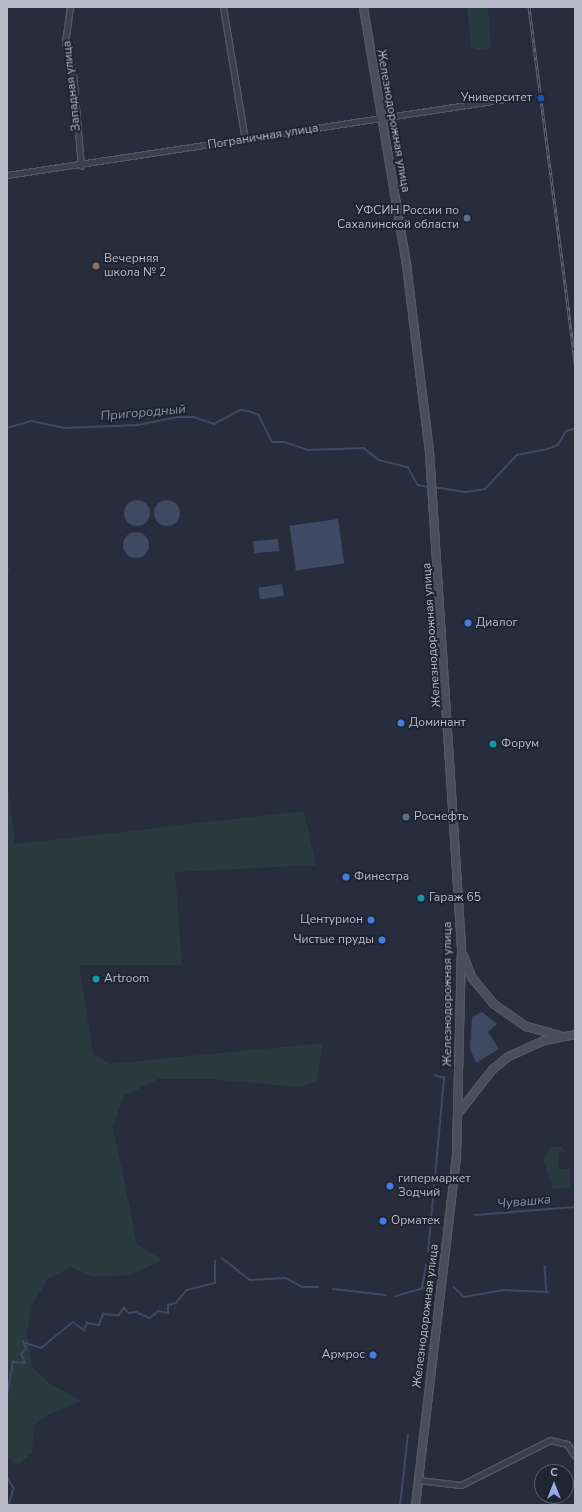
<!DOCTYPE html>
<meta charset="utf-8">
<style>
body{margin:0}
#map{position:relative;width:582px;height:1512px;overflow:hidden;background:#272d3d;font-family:"Nunito Sans",sans-serif}
div>[style]{position:absolute}
[style*='--x']{left:calc(var(--x)*1px);top:calc(var(--y)*1px);width:calc(var(--w)*1px);rotate:calc(var(--a)*1deg)}
.green>*{inset:0;background:#2a3a3f}
.water>*{inset:0;background:#3f4964;transform-origin:0 0}
.round{border-radius:50%}
.stream>*{height:1.5px;margin:-0.75px;padding:0 0.75px;transform-origin:0.75px;border-radius:0.75px;background:#3f4964}
.roads{filter:drop-shadow(1px 0 #535865) drop-shadow(-1px 0 #535865) drop-shadow(0 1px #535865) drop-shadow(0 -1px #535865)}
.street>*{height:5px;margin:-2.5px;padding:0 2.5px;transform-origin:2.5px;border-radius:2.5px;background:#3b404d}
.secondary>*{height:7px;margin:-3.5px;padding:0 3.5px;transform-origin:3.5px;border-radius:3.5px;background:#494e5f}
.rail>*{height:3px;margin-top:-1.5px;transform-origin:0;background:repeating-linear-gradient(90deg,#202532 0 4.5px,#5d6373 0 9px);box-sizing:border-box;border-block:1px solid #5d6373}
.dots>*{width:11px;height:11px;translate:-50% -50%;box-sizing:border-box;border:2px solid #202532;border-radius:50%}
span{translate:-50% -50%;white-space:nowrap;text-align:center;line-height:1.15;-webkit-text-stroke:4px #202532;paint-order:stroke}
.street-label{font-size:12px;color:#b7bbc8}
.poi-label{font-size:12px;color:#b7bbc8}
.right{translate:-100% -50%;text-align:right}
.left{translate:0 -50%;text-align:left}
.water-label{font-size:13px;color:#828eac;font-style:italic}
.frame{position:absolute;inset:0;border:8px solid #b7bbc8;pointer-events:none}
.north{position:absolute;left:534px;top:1464px;width:40px;height:40px;box-sizing:border-box;background:#202532;border:1px solid #5c616e;border-radius:50%;rotate:0deg;font-size:11px;font-weight:700;line-height:16px;text-align:center;color:#b7bbc8}
.north::after{content:'';display:block;margin:auto;width:14px;height:18px;background:#96abed;clip-path:polygon(50% 0,100% 100%,50% 72%,0 100%)}
</style>
<div id="map">
<div class="green">
<div style="clip-path:polygon(467px 7px,488px 7px,491px 48px,477px 50px,471px 47px)"></div>
<div style="clip-path:polygon(7px 777px,15px 844px,304px 811px,316px 865px,175px 872px,182px 965px,79px 965px,93px 1054px,109px 1064px,323px 1043px,317px 1082px,298px 1087px,211px 1079px,158px 1079px,124px 1096px,113px 1127px,137px 1244px,162px 1260px,131px 1275px,92px 1277px,71px 1267px,48px 1279px,32px 1305px,27px 1333px,32px 1367px,49px 1383px,82px 1401px,45px 1416px,34px 1426px,32px 1453px,18px 1465px,7px 1458px)"></div>
<div style="clip-path:polygon(552px 1147px,561px 1147px,568px 1152px,558px 1153px,558px 1169px,570px 1169px,570px 1188px,553px 1189px,543px 1159px)"></div>
</div>
<div class="water">
<div class="round" style="left:154px;top:500px;width:26px;height:26px"></div>
<div class="round" style="left:124px;top:500px;width:26px;height:26px"></div>
<div style="left:338px;top:519px;width:45px;height:49px;rotate:82deg"></div>
<div class="round" style="left:123px;top:532px;width:26px;height:26px"></div>
<div style="left:278px;top:539px;width:12px;height:25px;rotate:85deg"></div>
<div style="left:282px;top:584px;width:12px;height:24px;rotate:81deg"></div>
<div style="clip-path:polygon(482px 1012px,497px 1024px,488px 1032px,499px 1049px,476px 1063px,470px 1049px,472px 1017px)"></div>
</div>
<div class="stream">
<div style="--x:7;--y:428;--w:26;--a:-16"></div>
<div style="--x:32;--y:421;--w:33;--a:12"></div>
<div style="--x:64;--y:428;--w:74;--a:-2.3"></div>
<div style="--x:138;--y:425;--w:41;--a:-11.3"></div>
<div style="--x:178;--y:417;--w:16;--a:0"></div>
<div style="--x:194;--y:417;--w:21;--a:19"></div>
<div style="--x:214;--y:424;--w:30;--a:-28"></div>
<div style="--x:240;--y:410;--w:9;--a:6"></div>
<div style="--x:249;--y:411;--w:11;--a:22"></div>
<div style="--x:259;--y:415;--w:30;--a:64"></div>
<div style="--x:272;--y:442;--w:13;--a:0"></div>
<div style="--x:285;--y:442;--w:24;--a:19"></div>
<div style="--x:308;--y:450;--w:56;--a:-2"></div>
<div style="--x:364;--y:448;--w:19;--a:39"></div>
<div style="--x:379;--y:460;--w:30;--a:14"></div>
<div style="--x:408;--y:467;--w:21;--a:61"></div>
<div style="--x:418;--y:485;--w:10;--a:11"></div>
<div style="--x:434;--y:487;--w:33;--a:9"></div>
<div style="--x:467;--y:492;--w:18;--a:-9"></div>
<div style="--x:485;--y:489;--w:47;--a:-46.7"></div>
<div style="--x:517;--y:455;--w:31;--a:-11"></div>
<div style="--x:547;--y:449;--w:12;--a:-20"></div>
<div style="--x:558;--y:445;--w:16;--a:-60"></div>
<div style="--x:566;--y:431;--w:9;--a:-13"></div>
<div style="--x:7;--y:571;--w:1;--a:-45"></div>
<div style="--x:475;--y:1215;--w:100;--a:-4.6"></div>
<div style="--x:428;--y:1252;--w:175;--a:-84.7"></div>
<div style="--x:444;--y:1078;--w:9;--a:-167"></div>
<div style="--x:222;--y:1258;--w:36;--a:38"></div>
<div style="--x:250;--y:1280;--w:36;--a:-3"></div>
<div style="--x:286;--y:1278;--w:18;--a:29"></div>
<div style="--x:302;--y:1287;--w:16;--a:0"></div>
<div style="--x:545;--y:1266;--w:26;--a:86"></div>
<div style="--x:454;--y:1287;--w:14;--a:45"></div>
<div style="--x:464;--y:1297;--w:40;--a:-10"></div>
<div style="--x:503;--y:1290;--w:45;--a:2.5"></div>
<div style="--x:422;--y:1288;--w:23;--a:-80"></div>
<div style="--x:333;--y:1289;--w:53;--a:6.5"></div>
<div style="--x:396;--y:1296;--w:33;--a:-16"></div>
<div style="--x:7;--y:1396;--w:35;--a:-80"></div>
<div style="--x:13;--y:1362;--w:12;--a:5"></div>
<div style="--x:25;--y:1363;--w:10;--a:-114"></div>
<div style="--x:21;--y:1354;--w:7;--a:-45"></div>
<div style="--x:26;--y:1349;--w:8;--a:-113"></div>
<div style="--x:23;--y:1342;--w:19;--a:18"></div>
<div style="--x:41;--y:1348;--w:41;--a:-39.1"></div>
<div style="--x:73;--y:1322;--w:14;--a:36"></div>
<div style="--x:84;--y:1330;--w:8;--a:-67"></div>
<div style="--x:87;--y:1323;--w:12;--a:9"></div>
<div style="--x:99;--y:1325;--w:12;--a:-70"></div>
<div style="--x:103;--y:1314;--w:16;--a:4"></div>
<div style="--x:119;--y:1315;--w:9;--a:-54"></div>
<div style="--x:124;--y:1308;--w:7;--a:45"></div>
<div style="--x:129;--y:1313;--w:7;--a:-8"></div>
<div style="--x:136;--y:1312;--w:15;--a:23"></div>
<div style="--x:150;--y:1318;--w:11;--a:-41"></div>
<div style="--x:158;--y:1311;--w:10;--a:11"></div>
<div style="--x:168;--y:1313;--w:8;--a:-90"></div>
<div style="--x:168;--y:1305;--w:8;--a:-14"></div>
<div style="--x:176;--y:1303;--w:17;--a:-50"></div>
<div style="--x:187;--y:1290;--w:29;--a:-14"></div>
<div style="--x:215;--y:1283;--w:22;--a:-90"></div>
<div style="--x:7;--y:1463;--w:13;--a:90"></div>
<div style="--x:7;--y:1477;--w:13;--a:58"></div>
<div style="--x:14;--y:1488;--w:18;--a:106"></div>
<div style="--x:400;--y:1505;--w:70;--a:-83.5"></div>
</div>
<div class="roads">
<div class="street">
<div style="--x:70;--y:7;--w:35;--a:98"></div>
<div style="--x:65;--y:42;--w:32;--a:76"></div>
<div style="--x:73;--y:73;--w:93;--a:85.1"></div>
<div style="--x:223;--y:7;--w:135;--a:80.6"></div>
<div style="--x:7;--y:175;--w:518;--a:-8.66"></div>
<div style="--x:418;--y:1480;--w:43;--a:6.6"></div>
<div style="--x:461;--y:1485;--w:100;--a:-26.8"></div>
<div style="--x:550;--y:1440;--w:17;--a:13"></div>
<div style="--x:567;--y:1444;--w:14;--a:56"></div>
</div>
<div class="secondary">
<div style="--x:363;--y:7;--w:261;--a:80.5"></div>
<div style="--x:406;--y:264;--w:189;--a:83"></div>
<div style="--x:429;--y:452;--w:498;--a:86.3"></div>
<div style="--x:461;--y:949;--w:207;--a:91.4"></div>
<div style="--x:456;--y:1156;--w:351;--a:96.7"></div>
<div style="--x:463;--y:955;--w:25;--a:69"></div>
<div style="--x:472;--y:978;--w:34;--a:50"></div>
<div style="--x:494;--y:1004;--w:39;--a:35"></div>
<div style="--x:526;--y:1026;--w:34;--a:15"></div>
<div style="--x:459;--y:1111;--w:53;--a:-51.8"></div>
<div style="--x:492;--y:1069;--w:21;--a:-39"></div>
<div style="--x:508;--y:1056;--w:39;--a:-24"></div>
<div style="--x:544;--y:1040;--w:32;--a:-11"></div>
</div>
</div>
<div class="rail">
<div style="--x:529;--y:7;--w:359;--a:82.6"></div>
</div>
<div class="dots">
<div style="left:541px;top:98px;background:#1a4fb4"></div>
<div style="left:467px;top:218px;background:#5c6f8a"></div>
<div style="left:96px;top:266px;background:#8d6e63"></div>
<div style="left:468px;top:623px;background:#3f7fe0"></div>
<div style="left:401px;top:723px;background:#3f7fe0"></div>
<div style="left:493px;top:744px;background:#0f9aa8"></div>
<div style="left:406px;top:817px;background:#5c6f8a"></div>
<div style="left:346px;top:877px;background:#3f7fe0"></div>
<div style="left:421px;top:898px;background:#0f9aa8"></div>
<div style="left:371px;top:920px;background:#3f7fe0"></div>
<div style="left:382px;top:940px;background:#3f7fe0"></div>
<div style="left:96px;top:979px;background:#0f9aa8"></div>
<div style="left:390px;top:1186px;background:#3f7fe0"></div>
<div style="left:383px;top:1221px;background:#3f7fe0"></div>
<div style="left:373px;top:1355px;background:#3f7fe0"></div>
</div>
<div class="street-label">
<span style="left:72px;top:86px;rotate:-96deg">Западная улица</span>
<span style="left:393px;top:121px;rotate:80deg">Железнодорожная улица</span>
<span style="left:263px;top:137px;rotate:-9deg">Пограничная улица</span>
<span style="left:432px;top:635px;rotate:-94deg">Железнодорожная улица</span>
<span style="left:448px;top:994px;rotate:-90deg">Железнодорожная улица</span>
<span style="left:426px;top:1316px;rotate:-83deg">Железнодорожная улица</span>
</div>
<div class="poi-label">
<span class="right" style="left:532px;top:98px">Университет</span>
<span class="right" style="left:459px;top:218px">УФСИН России по<br>Сахалинской области</span>
<span class="left" style="left:104px;top:266px">Вечерняя<br>школа № 2</span>
<span class="left" style="left:476px;top:623px">Диалог</span>
<span class="left" style="left:409px;top:723px">Доминант</span>
<span class="left" style="left:501px;top:744px">Форум</span>
<span class="left" style="left:414px;top:817px">Роснефть</span>
<span class="left" style="left:354px;top:877px">Финестра</span>
<span class="left" style="left:429px;top:898px">Гараж 65</span>
<span class="right" style="left:363px;top:920px">Центурион</span>
<span class="right" style="left:374px;top:940px">Чистые пруды</span>
<span class="left" style="left:104px;top:979px">Artroom</span>
<span class="left" style="left:398px;top:1186px">гипермаркет<br>Зодчий</span>
<span class="left" style="left:391px;top:1221px">Орматек</span>
<span class="right" style="left:365px;top:1355px">Армрос</span>
</div>
<div class="water-label">
<span style="left:143px;top:413px;rotate:-5deg">Пригородный</span>
<span style="left:524px;top:1202px;rotate:-5deg">Чувашка</span>
</div>
<div class="frame"></div>
<div class="north">С</div>
</div>
